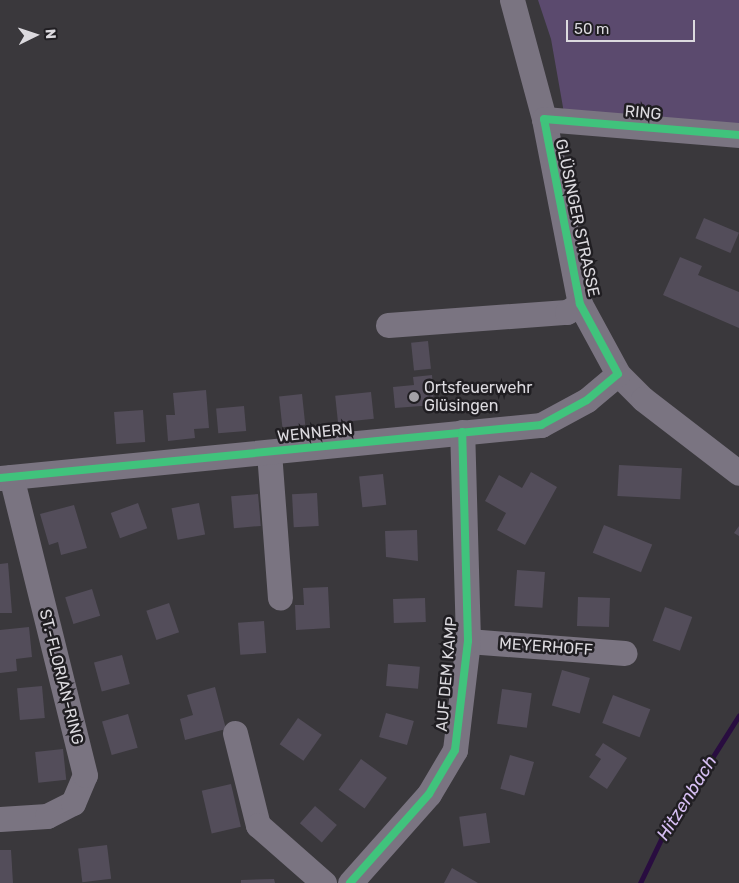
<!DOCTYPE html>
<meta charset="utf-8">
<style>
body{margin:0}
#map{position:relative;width:739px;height:883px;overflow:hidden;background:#3a383c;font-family:Rubik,sans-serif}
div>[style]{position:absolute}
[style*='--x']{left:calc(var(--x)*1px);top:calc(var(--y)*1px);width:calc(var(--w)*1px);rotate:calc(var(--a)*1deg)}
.green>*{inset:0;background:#5b4a6e}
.stream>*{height:5px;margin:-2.5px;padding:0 2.5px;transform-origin:2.5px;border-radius:2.5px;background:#290d40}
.building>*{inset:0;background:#534d5a;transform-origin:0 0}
.minor>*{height:25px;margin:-12.5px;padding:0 12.5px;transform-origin:12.5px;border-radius:12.5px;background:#7a7481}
.cycleway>*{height:8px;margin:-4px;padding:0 4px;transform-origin:4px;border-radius:4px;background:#40c37c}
.dots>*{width:14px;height:14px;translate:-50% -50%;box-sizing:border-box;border:2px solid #201e22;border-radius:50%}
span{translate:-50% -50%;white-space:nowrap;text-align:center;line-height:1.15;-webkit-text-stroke:5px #201e22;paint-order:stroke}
.street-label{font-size:16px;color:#dcdadf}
.poi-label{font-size:16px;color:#dcdadf}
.left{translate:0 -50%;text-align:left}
.water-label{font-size:18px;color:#d6bef3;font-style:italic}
.north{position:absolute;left:10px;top:10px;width:50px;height:50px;-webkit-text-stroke:4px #201e22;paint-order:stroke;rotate:86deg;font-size:14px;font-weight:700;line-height:20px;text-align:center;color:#dcdadf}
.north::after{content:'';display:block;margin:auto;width:18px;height:22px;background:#dcdadf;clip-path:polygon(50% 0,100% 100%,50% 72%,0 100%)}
.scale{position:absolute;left:566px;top:20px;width:129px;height:22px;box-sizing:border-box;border:2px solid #dcdadf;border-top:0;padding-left:6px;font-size:15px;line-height:18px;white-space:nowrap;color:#dcdadf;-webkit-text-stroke:4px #201e22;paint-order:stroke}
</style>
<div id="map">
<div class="green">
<div style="clip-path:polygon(538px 0,739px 0,739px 126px,564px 113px,551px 39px)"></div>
</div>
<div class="stream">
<div style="--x:640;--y:883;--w:51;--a:-64.4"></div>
<div style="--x:662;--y:837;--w:144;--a:-57.7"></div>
</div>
<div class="building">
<div style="left:704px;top:218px;width:38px;height:22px;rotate:23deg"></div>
<div style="clip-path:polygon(680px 257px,702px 266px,698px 275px,739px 292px,739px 328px,663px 295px)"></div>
<div style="left:428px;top:341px;width:28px;height:17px;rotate:84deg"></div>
<div style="clip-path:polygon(432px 375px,434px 405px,395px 408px,393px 387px,414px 385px,413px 377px)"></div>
<div style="clip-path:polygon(206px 390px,209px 428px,194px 429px,195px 438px,168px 441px,166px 415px,175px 415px,173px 393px)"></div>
<div style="left:371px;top:392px;width:27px;height:36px;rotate:84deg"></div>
<div style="left:302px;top:394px;width:31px;height:23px;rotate:84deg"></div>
<div style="left:244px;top:406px;width:25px;height:28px;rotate:85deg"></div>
<div style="left:143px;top:410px;width:32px;height:29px;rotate:86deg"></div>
<div style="left:619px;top:465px;width:63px;height:31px;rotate:3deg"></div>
<div style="clip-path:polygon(531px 472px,557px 487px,525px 545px,497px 530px,506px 513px,485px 501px,499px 475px,522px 488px)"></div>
<div style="left:383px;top:474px;width:31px;height:24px;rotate:84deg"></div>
<div style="left:317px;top:493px;width:33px;height:25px;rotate:87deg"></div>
<div style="left:258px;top:494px;width:32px;height:27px;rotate:85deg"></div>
<div style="left:138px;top:503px;width:27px;height:29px;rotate:70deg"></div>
<div style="left:199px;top:503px;width:32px;height:28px;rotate:79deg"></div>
<div style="clip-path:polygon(74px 505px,87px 548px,61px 555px,58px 542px,49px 545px,40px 514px)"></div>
<div style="left:604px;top:525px;width:52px;height:30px;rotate:22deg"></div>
<div style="clip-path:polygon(739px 526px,739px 536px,734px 533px)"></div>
<div style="clip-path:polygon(417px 530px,418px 561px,386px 557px,385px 531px)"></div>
<div style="clip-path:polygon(8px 563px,12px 613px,0 613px,0 564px)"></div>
<div style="left:517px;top:570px;width:28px;height:36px;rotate:4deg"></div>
<div style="clip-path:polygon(328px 587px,330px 628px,296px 630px,295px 605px,304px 605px,303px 588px)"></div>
<div style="left:92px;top:589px;width:28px;height:28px;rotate:73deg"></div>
<div style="left:578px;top:597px;width:32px;height:29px;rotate:2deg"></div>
<div style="left:425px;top:598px;width:24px;height:32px;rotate:88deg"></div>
<div style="left:169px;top:603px;width:31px;height:24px;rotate:71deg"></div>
<div style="left:665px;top:607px;width:29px;height:36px;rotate:20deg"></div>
<div style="left:264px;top:621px;width:32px;height:26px;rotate:86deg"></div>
<div style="clip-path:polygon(29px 627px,32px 657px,16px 659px,17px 671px,0 673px,0 630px)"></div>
<div style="left:122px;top:655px;width:30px;height:29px;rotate:75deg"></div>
<div style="left:388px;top:664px;width:32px;height:22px;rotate:5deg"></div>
<div style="left:562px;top:670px;width:29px;height:37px;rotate:16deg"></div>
<div style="left:42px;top:686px;width:32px;height:25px;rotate:85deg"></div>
<div style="clip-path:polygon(215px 687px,226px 729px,185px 740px,180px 719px,193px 715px,187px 695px)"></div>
<div style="left:502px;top:689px;width:30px;height:35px;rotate:8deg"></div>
<div style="left:613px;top:695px;width:40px;height:30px;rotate:21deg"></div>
<div style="left:386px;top:713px;width:29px;height:25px;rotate:16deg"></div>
<div style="left:128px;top:714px;width:35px;height:27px;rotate:74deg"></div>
<div style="left:298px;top:718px;width:29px;height:32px;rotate:35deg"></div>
<div style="clip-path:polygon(603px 743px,627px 758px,607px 789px,589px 777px,601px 759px,595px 755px)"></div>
<div style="left:63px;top:749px;width:31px;height:28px;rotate:84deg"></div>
<div style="left:510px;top:755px;width:25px;height:35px;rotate:16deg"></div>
<div style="left:361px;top:759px;width:32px;height:38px;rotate:36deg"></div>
<div style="left:231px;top:784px;width:44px;height:30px;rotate:77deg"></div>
<div style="left:315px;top:806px;width:29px;height:23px;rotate:41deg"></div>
<div style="left:486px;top:813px;width:30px;height:27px;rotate:82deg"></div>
<div style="left:107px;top:845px;width:34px;height:29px;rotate:83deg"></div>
<div style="clip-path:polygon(0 850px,11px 850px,13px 883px,0 883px)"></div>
<div style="clip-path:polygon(452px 868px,478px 883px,444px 883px)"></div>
<div style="clip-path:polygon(274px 879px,275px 883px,241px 883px,241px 880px)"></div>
</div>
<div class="minor">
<div style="--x:512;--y:0;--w:123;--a:74.9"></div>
<div style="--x:544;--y:119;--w:188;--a:79"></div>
<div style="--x:580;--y:304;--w:80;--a:61.5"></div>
<div style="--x:618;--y:374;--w:35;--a:45"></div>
<div style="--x:643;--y:399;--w:121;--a:37.6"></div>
<div style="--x:544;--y:119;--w:196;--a:4.7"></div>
<div style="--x:388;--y:325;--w:179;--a:-4.2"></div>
<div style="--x:567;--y:312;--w:15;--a:-32"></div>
<div style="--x:269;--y:452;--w:146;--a:85.7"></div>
<div style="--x:0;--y:478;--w:544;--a:-5.6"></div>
<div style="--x:541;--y:425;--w:52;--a:-28.5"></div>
<div style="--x:587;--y:400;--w:40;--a:-40"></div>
<div style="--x:468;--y:641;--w:157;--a:4.4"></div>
<div style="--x:235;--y:733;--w:95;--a:76"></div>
<div style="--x:258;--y:825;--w:88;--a:41.3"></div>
<div style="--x:0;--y:819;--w:47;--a:-3.7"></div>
<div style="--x:47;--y:816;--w:29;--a:-27"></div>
<div style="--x:73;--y:803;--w:30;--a:-67"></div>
<div style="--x:85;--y:775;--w:307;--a:-103.9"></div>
<div style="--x:350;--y:883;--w:119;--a:-48.4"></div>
<div style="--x:429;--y:794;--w:51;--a:-59.4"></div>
<div style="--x:455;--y:750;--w:110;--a:-83.2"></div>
<div style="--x:468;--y:641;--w:209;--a:-91.6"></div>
</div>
<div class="cycleway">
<div style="--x:0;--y:478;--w:544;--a:-5.6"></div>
<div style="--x:541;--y:425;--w:52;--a:-28.5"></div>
<div style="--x:587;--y:400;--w:40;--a:-40"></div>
<div style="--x:618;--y:374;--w:80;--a:-118.5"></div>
<div style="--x:580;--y:304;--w:188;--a:-101"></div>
<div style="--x:544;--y:119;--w:196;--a:4.7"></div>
<div style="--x:350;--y:883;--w:119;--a:-48.4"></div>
<div style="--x:429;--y:794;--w:51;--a:-59.4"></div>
<div style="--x:455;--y:750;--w:110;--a:-83.2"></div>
<div style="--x:468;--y:641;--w:209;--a:-91.6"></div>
</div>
<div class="dots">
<div style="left:414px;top:397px;background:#a3a1a6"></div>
</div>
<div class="street-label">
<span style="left:643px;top:113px;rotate:5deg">RING</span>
<span style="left:577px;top:218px;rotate:78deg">GLÜSINGER STRASSE</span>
<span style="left:315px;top:433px;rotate:-6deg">WENNERN</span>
<span style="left:546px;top:647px;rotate:4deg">MEYERHOFF</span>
<span style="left:447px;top:674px;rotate:-85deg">AUF DEM KAMP</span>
<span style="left:61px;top:677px;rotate:76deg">ST.-FLORIAN-RING</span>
</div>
<div class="poi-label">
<span class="left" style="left:424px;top:397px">Ortsfeuerwehr<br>Glüsingen</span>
</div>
<div class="water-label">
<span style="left:687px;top:798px;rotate:-58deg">Hitzenbach</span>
</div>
<div class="north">N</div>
<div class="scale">50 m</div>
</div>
